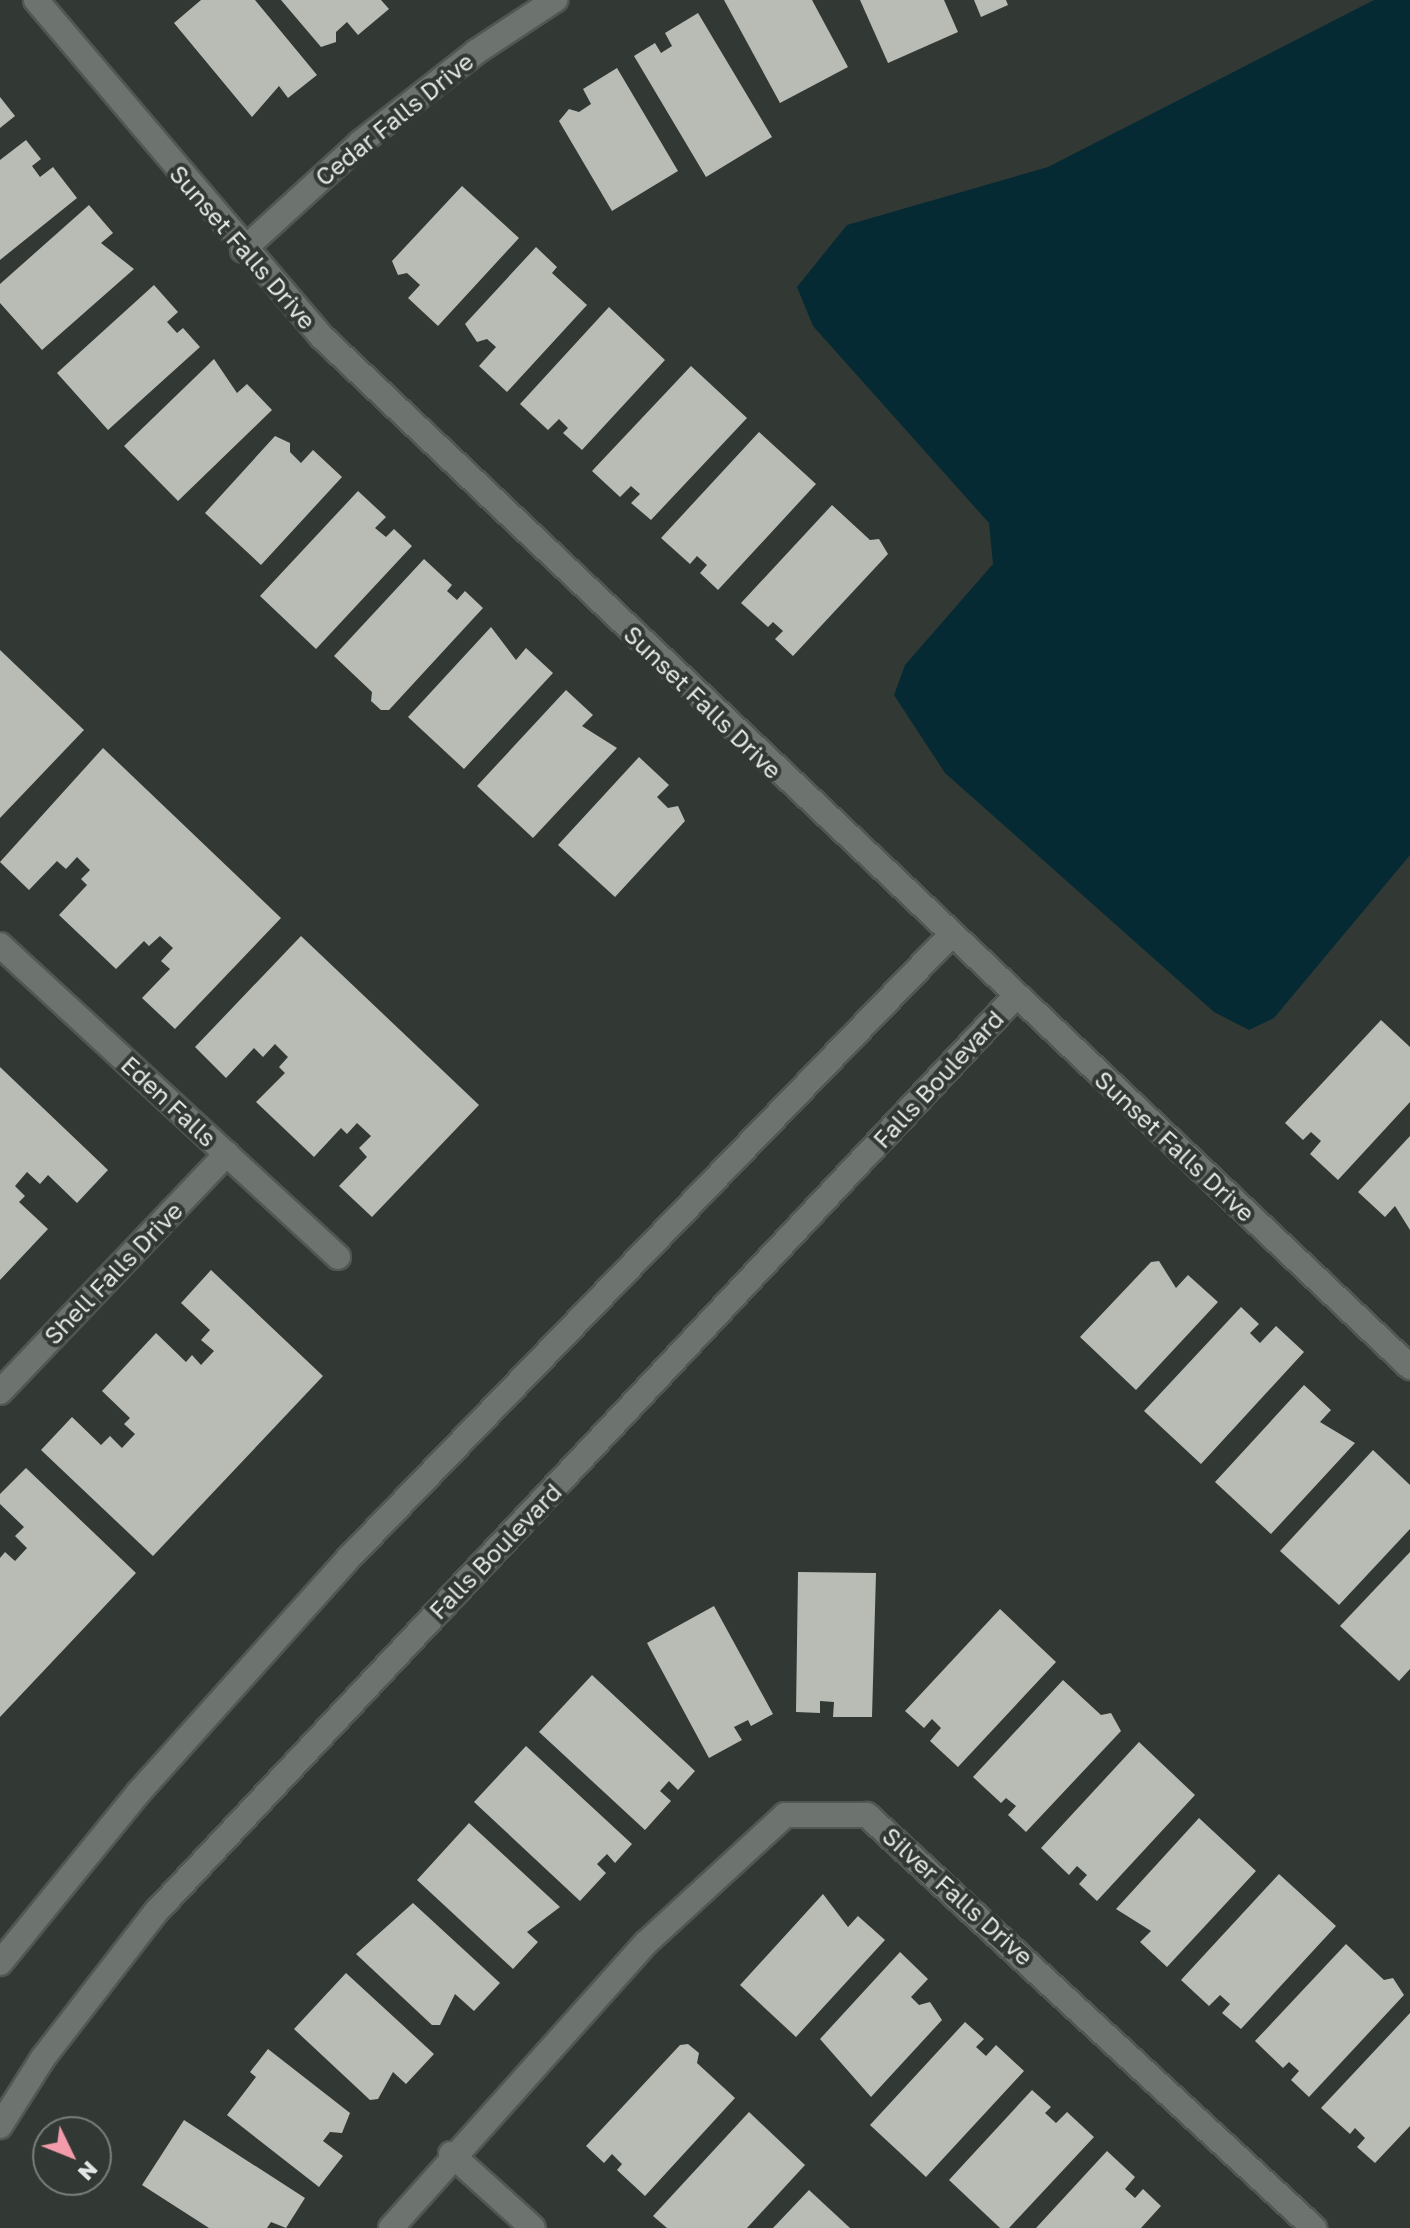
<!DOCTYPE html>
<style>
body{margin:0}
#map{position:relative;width:1410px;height:2228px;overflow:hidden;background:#323834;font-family:"Golos Text",sans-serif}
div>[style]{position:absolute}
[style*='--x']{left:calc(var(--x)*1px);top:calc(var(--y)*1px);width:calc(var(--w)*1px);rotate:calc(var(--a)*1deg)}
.water>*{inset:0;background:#052a33}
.building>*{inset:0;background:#b9bcb4}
.roads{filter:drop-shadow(2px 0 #525753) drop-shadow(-2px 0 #525753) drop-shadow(0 2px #525753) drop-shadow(0 -2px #525753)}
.street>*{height:24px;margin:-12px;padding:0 12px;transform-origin:12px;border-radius:12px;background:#6d746f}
.secondary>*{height:24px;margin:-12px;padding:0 12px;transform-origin:12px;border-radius:12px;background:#6d746f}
span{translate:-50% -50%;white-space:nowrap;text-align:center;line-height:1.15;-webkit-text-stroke:8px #323834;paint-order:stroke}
.street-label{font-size:24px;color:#e3e6e4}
.north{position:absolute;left:32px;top:2116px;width:80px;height:80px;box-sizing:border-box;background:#323834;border:2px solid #797e7a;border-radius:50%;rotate:133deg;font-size:22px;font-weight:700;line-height:32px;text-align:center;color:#e3e6e4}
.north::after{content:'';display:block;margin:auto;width:28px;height:36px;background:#f39aab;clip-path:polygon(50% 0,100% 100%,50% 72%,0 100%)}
</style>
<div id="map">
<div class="water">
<div style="clip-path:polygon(1374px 0,1410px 0,1410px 855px,1274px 1018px,1249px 1030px,1214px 1012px,945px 773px,894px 695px,905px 665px,993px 564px,989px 523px,813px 326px,797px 287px,847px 225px,1048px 167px)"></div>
</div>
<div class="building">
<div style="clip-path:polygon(201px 0,255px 0,317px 75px,288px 98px,279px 86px,252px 117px,174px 23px)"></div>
<div style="clip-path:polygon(281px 0,381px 0,389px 9px,358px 35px,347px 22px,336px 32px,336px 42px,321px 47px)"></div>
<div style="clip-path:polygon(724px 0,812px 0,848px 67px,780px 103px)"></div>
<div style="clip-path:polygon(860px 0,944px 0,958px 32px,888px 63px)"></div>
<div style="clip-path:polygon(974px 0,1006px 0,1008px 5px,981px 17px)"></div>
<div style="clip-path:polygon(698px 13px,772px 137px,706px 177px,634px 56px,655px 43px,661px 53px,672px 46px,665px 33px)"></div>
<div style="clip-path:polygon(617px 68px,678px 171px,612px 211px,559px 121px,569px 109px,579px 112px,591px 104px,583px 89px)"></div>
<div style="clip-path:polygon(0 97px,15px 116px,0 128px)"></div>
<div style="clip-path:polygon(26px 140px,41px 159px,32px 166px,40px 177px,53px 167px,77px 198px,0 260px,0 160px)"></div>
<div style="clip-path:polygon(462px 186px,519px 238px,438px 326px,408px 298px,420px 285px,407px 273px,398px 275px,392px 261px)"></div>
<div style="clip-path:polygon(89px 205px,113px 233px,101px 243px,134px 269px,42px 350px,0 303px,0 284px)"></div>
<div style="clip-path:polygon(536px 247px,557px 267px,552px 273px,587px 305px,507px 392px,479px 366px,496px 347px,487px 339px,477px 342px,465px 324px)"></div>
<div style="clip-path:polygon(154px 285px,178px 312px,167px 322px,177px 333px,183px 328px,200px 347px,108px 430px,57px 373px)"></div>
<div style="clip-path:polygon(609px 307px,665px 360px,582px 450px,563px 433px,568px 428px,559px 419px,548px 430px,520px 404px)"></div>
<div style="clip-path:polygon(214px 359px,237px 393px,247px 384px,272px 410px,178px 501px,124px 446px)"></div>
<div style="clip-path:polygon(691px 366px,747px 418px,651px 520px,631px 503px,640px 494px,631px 486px,620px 497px,592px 471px)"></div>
<div style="clip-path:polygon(759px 432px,816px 484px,718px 590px,700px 573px,707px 565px,697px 556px,690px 564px,661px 538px)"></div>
<div style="clip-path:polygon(275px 436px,290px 443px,290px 452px,301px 463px,313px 450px,342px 477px,261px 565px,205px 513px)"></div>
<div style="clip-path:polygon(358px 491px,386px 517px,375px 528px,386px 537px,394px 529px,412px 546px,316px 649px,260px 596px)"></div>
<div style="clip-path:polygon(832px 505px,870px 540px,879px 539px,888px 554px,793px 656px,775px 639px,783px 631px,773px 622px,768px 627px,741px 603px)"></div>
<div style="clip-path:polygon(424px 559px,452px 585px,447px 591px,457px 600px,465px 591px,483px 608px,389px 710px,381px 710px,371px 701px,372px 692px,334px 656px)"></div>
<div style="clip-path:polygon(491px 627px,516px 660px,526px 648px,553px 673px,464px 769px,408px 717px)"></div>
<div style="clip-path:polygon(0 650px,84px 730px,0 818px)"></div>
<div style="clip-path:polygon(566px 690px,593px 715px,582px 726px,617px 748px,533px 838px,477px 786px)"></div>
<div style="clip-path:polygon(103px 748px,281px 918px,175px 1029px,142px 998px,170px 969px,161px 961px,173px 948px,160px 936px,149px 946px,144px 941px,116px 969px,59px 915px,87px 885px,81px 879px,90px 870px,77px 857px,66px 869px,57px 861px,29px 890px,0 862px)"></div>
<div style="clip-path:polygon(639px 757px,669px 785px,657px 797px,668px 808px,678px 806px,685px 821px,615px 897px,558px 845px)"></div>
<div style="clip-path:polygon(301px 936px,479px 1105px,372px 1217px,339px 1186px,367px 1157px,359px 1148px,371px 1136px,357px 1123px,347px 1134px,341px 1128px,314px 1157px,256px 1102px,285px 1073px,279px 1067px,288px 1057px,275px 1044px,263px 1057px,254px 1048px,226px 1078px,195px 1047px)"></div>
<div style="clip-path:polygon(1381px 1020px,1410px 1047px,1410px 1102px,1338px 1180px,1310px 1154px,1321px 1141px,1311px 1132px,1303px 1140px,1285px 1123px)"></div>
<div style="clip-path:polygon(0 1067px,108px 1170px,77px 1203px,48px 1175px,40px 1184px,27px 1172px,15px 1186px,25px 1196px,19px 1202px,48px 1229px,0 1280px)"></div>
<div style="clip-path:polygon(1410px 1136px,1410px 1230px,1395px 1206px,1385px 1217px,1358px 1192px)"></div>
<div style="clip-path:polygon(1159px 1261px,1176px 1288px,1188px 1275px,1218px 1302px,1136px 1390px,1080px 1337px,1151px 1262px)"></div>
<div style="clip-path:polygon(211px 1270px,323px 1376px,153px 1556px,41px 1450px,72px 1417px,101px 1445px,110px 1436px,122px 1448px,135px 1434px,124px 1424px,130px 1418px,102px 1391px,156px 1333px,186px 1362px,192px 1355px,201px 1365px,214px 1351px,201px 1340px,210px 1330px,181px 1303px)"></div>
<div style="clip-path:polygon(1241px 1307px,1259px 1324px,1250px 1333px,1260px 1343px,1276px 1326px,1304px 1352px,1201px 1464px,1144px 1411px)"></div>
<div style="clip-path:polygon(1304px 1385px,1331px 1410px,1320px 1422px,1355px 1443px,1271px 1534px,1215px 1482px)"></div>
<div style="clip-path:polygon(1373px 1450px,1410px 1485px,1410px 1529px,1339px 1605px,1280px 1551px)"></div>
<div style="clip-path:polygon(26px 1468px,136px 1573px,0 1717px,0 1558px,5px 1552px,15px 1561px,27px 1548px,15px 1536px,24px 1527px,0 1504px,0 1494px)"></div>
<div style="clip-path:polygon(1410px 1552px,1410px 1669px,1399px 1681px,1340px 1626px)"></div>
<div style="clip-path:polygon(798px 1572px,876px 1573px,872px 1717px,833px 1717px,834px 1702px,820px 1701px,820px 1713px,796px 1712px)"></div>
<div style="clip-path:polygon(714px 1606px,773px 1714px,751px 1726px,748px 1720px,734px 1727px,742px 1740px,709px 1758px,647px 1643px)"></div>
<div style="clip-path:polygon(1000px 1609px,1056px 1662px,958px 1767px,930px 1741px,941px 1728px,932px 1719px,924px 1728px,905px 1711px)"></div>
<div style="clip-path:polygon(592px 1675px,695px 1771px,678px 1790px,669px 1781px,660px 1791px,671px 1801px,645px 1830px,539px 1732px)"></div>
<div style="clip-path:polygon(1063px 1680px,1101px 1715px,1111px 1713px,1121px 1731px,1026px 1832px,1008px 1815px,1016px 1806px,1006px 1798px,1001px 1803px,973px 1777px)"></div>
<div style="clip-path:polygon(1139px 1742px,1195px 1795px,1097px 1901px,1079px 1884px,1087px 1875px,1077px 1866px,1069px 1875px,1041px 1848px)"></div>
<div style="clip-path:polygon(526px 1746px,632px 1844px,615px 1863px,607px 1854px,597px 1864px,606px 1873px,580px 1901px,474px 1802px)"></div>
<div style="clip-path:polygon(1199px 1818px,1256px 1871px,1167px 1967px,1140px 1942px,1151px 1931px,1116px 1909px)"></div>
<div style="clip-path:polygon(469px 1823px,560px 1907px,527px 1932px,538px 1942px,513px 1969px,417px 1880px)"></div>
<div style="clip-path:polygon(1279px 1874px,1336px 1926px,1241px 2029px,1222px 2013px,1230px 2004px,1220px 1995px,1209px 2006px,1181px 1980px)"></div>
<div style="clip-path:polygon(823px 1894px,848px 1927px,858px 1916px,885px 1940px,796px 2037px,740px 1985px)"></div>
<div style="clip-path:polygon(413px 1903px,500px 1983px,474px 2011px,455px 1994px,440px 2025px,432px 2025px,356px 1954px)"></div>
<div style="clip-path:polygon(1346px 1944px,1384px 1980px,1393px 1978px,1404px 1995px,1309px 2097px,1291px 2080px,1299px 2071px,1289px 2062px,1283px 2068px,1255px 2041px)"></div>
<div style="clip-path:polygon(900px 1952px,928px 1979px,911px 1997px,919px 2005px,930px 2002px,942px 2020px,871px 2097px,820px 2039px)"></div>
<div style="clip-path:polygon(346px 1973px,434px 2054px,406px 2084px,393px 2072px,378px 2099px,370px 2100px,294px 2029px)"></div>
<div style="clip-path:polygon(1410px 2013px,1410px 2126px,1375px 2163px,1357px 2147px,1365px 2138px,1355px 2128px,1350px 2134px,1321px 2108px)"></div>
<div style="clip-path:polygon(965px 2022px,984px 2039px,976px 2047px,986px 2056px,996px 2045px,1024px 2071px,926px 2177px,870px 2125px)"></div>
<div style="clip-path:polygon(688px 2044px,699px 2053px,697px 2063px,735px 2098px,645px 2196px,617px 2170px,622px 2164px,612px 2154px,604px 2163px,586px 2146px,680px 2045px)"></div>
<div style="clip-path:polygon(268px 2049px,350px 2113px,342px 2133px,330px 2132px,323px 2141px,343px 2156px,319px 2187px,227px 2115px,256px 2077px,250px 2072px)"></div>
<div style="clip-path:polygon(1032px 2090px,1051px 2107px,1045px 2113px,1056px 2123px,1067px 2112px,1094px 2137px,1009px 2228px,1000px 2228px,949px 2180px)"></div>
<div style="clip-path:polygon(749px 2112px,805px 2165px,747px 2228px,667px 2228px,653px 2216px)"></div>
<div style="clip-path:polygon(184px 2120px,305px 2198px,286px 2228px,271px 2222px,267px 2228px,209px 2228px,142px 2185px)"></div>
<div style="clip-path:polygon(1107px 2151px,1135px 2177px,1125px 2189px,1135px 2198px,1143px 2189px,1161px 2206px,1141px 2228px,1036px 2228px)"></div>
<div style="clip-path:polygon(809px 2190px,850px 2228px,773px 2228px)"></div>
</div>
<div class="roads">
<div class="street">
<div style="--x:36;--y:0;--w:443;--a:49.7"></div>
<div style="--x:323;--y:338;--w:1497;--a:43.43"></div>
<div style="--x:243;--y:250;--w:159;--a:-42.4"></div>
<div style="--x:360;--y:143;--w:147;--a:-38.1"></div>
<div style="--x:476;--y:52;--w:95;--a:-33.4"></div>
<div style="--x:0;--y:945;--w:460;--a:42.7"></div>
<div style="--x:0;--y:1392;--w:329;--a:-46.4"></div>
<div style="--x:451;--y:2154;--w:110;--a:42.1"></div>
<div style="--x:391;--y:2228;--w:382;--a:-48.2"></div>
<div style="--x:646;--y:1943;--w:189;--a:-42.6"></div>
<div style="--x:785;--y:1815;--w:82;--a:0"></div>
<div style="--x:867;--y:1815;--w:609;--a:42.74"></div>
</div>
<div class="secondary">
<div style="--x:0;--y:1963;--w:220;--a:-50.9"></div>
<div style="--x:139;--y:1792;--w:310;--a:-48.1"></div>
<div style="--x:346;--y:1561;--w:868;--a:-45.98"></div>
<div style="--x:0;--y:2126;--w:80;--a:-57.7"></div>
<div style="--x:43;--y:2058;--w:185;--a:-52.3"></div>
<div style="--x:156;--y:1912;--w:1255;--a:-46.81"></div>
</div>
</div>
<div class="street-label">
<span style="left:394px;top:119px;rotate:-39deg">Cedar Falls Drive</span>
<span style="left:243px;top:247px;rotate:49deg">Sunset Falls Drive</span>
<span style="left:703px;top:702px;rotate:44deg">Sunset Falls Drive</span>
<span style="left:938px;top:1079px;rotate:-47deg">Falls Boulevard</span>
<span style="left:169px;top:1101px;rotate:43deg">Eden Falls</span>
<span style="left:1175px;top:1146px;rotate:43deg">Sunset Falls Drive</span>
<span style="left:113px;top:1273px;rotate:-46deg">Shell Falls Drive</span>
<span style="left:495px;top:1551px;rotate:-46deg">Falls Boulevard</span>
<span style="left:958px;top:1896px;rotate:42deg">Silver Falls Drive</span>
</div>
<div class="north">N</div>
</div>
